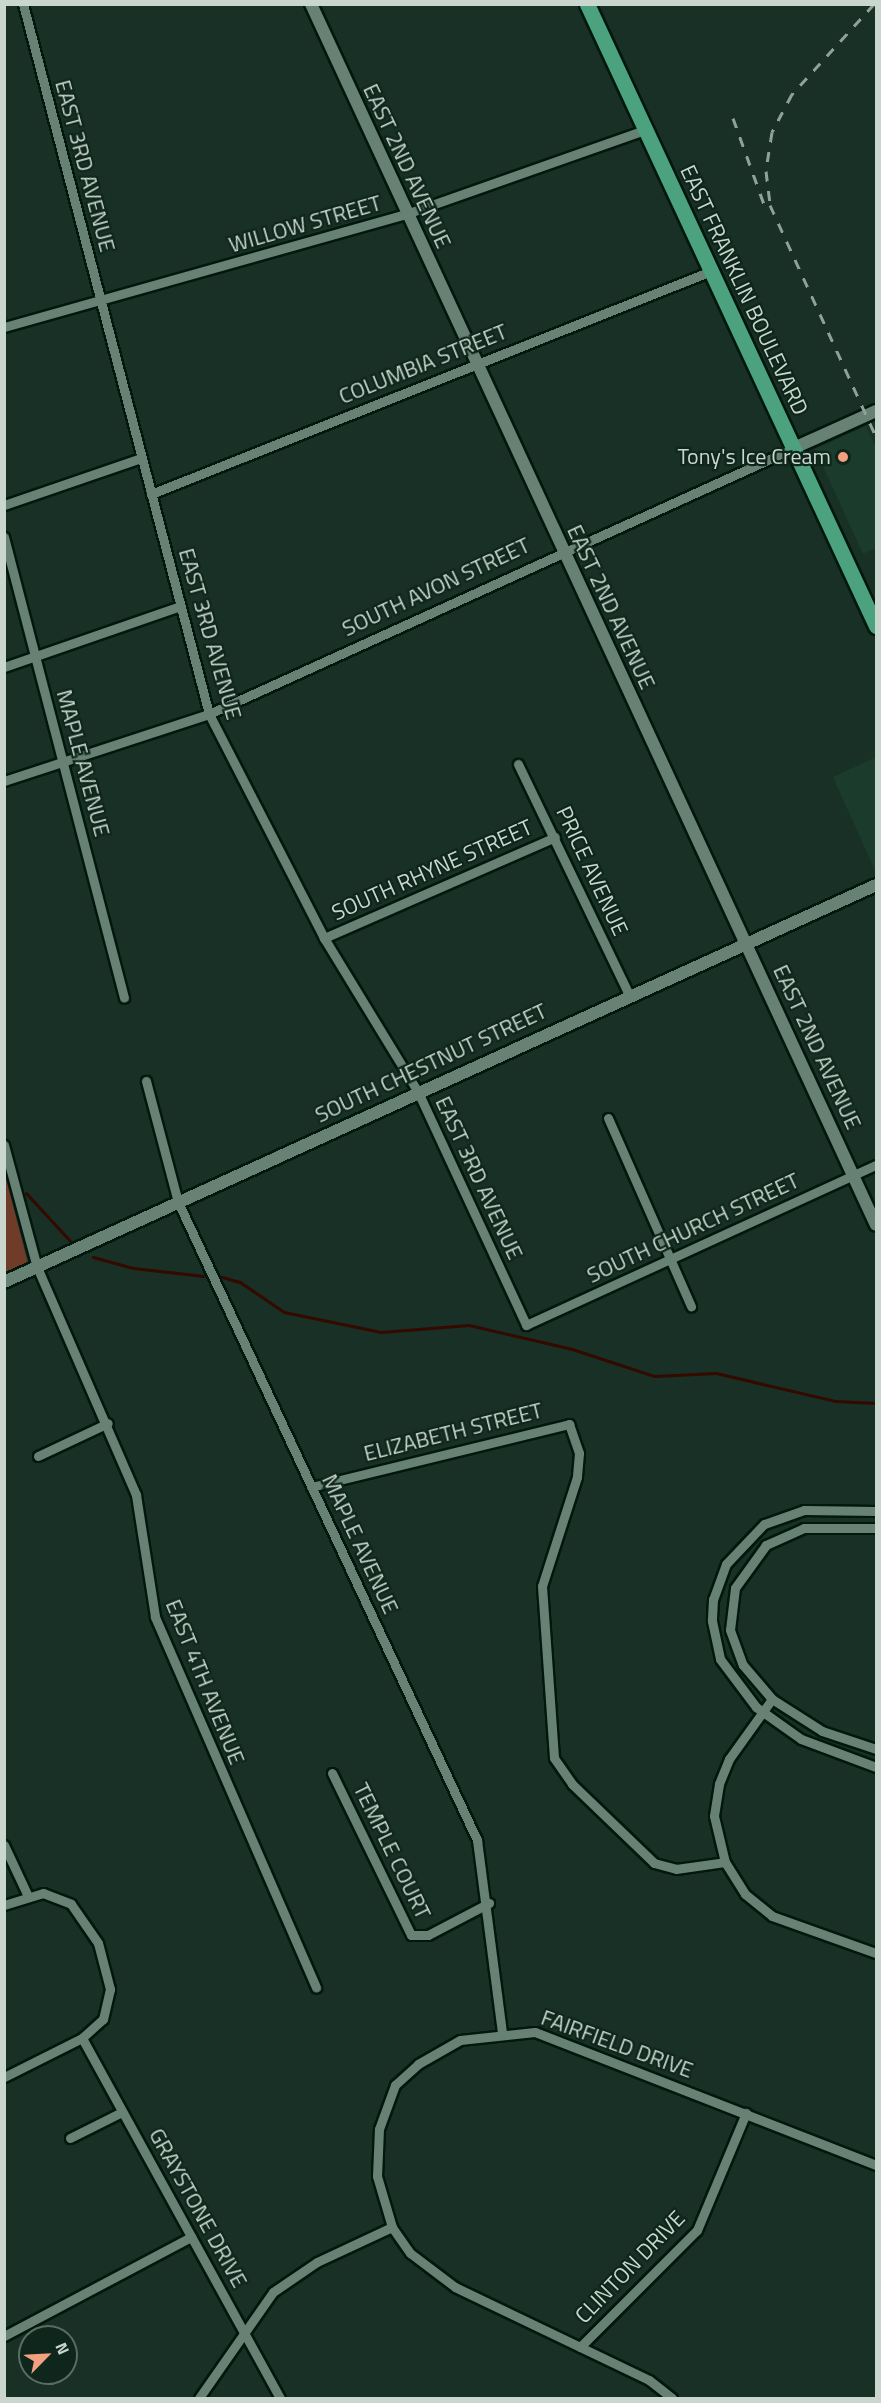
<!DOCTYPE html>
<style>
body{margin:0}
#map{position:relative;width:881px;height:2403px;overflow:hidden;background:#183025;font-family:"Titillium Web",sans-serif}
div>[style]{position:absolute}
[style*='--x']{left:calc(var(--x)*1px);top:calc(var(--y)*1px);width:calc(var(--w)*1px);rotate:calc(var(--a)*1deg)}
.built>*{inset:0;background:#1b3b2d}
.green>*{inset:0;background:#6e3c28}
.stream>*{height:3px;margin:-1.5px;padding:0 1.5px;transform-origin:1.5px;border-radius:1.5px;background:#330900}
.roads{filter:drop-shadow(2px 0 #02170e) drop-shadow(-2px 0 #02170e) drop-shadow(0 2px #02170e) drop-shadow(0 -2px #02170e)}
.minor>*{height:9px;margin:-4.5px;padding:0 4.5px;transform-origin:4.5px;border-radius:4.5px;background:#678274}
.tertiary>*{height:12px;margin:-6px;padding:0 6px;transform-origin:6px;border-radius:6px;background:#678274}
.primary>*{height:15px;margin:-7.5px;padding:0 7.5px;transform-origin:7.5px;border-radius:7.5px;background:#4ca27f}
.rail>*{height:3px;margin-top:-1.5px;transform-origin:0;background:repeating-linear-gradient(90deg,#90a198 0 10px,transparent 0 20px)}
.dots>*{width:16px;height:16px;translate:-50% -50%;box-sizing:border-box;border:3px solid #0e261b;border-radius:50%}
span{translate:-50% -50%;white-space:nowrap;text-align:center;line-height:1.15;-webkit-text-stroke:4.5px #0e261b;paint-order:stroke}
.street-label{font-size:22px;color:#c9d7cf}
.poi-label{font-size:22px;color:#c9d7cf}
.right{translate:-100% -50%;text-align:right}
.frame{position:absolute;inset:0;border:6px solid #c9d7cf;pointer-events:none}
.north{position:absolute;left:18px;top:2325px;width:60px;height:60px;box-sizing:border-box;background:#0e261b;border:2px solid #596d63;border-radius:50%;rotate:66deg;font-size:16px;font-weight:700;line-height:24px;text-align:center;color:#c9d7cf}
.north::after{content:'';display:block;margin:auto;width:21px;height:27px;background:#f2a07f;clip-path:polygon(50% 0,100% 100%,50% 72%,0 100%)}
</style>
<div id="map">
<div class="built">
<div style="clip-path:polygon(866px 426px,876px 448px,876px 548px,863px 554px,815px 449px)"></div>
<div style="clip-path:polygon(876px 757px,876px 873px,833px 777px)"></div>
</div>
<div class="green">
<div style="clip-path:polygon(5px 1175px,28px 1263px,5px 1274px,4px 1274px)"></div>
</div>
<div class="stream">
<div style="--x:26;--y:1193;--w:68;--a:47.4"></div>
<div style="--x:93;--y:1257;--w:41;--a:15.4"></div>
<div style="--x:133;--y:1268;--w:71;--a:6.4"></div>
<div style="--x:222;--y:1277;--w:19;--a:16"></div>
<div style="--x:240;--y:1282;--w:53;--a:34.3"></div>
<div style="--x:284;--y:1312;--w:99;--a:11.7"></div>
<div style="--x:381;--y:1332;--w:88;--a:-4.5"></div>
<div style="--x:469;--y:1325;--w:106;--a:13.1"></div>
<div style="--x:572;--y:1349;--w:86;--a:18.2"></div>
<div style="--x:654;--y:1376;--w:62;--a:-2.8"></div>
<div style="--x:716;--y:1373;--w:122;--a:13.2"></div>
<div style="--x:835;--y:1401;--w:41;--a:2.8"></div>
</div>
<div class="roads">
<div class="minor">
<div style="--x:23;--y:4;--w:734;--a:75.32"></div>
<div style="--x:209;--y:714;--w:252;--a:62.8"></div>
<div style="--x:324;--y:938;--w:180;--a:58.6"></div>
<div style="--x:418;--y:1092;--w:257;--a:65.1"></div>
<div style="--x:526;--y:1325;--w:385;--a:-24.6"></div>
<div style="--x:4;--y:327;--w:418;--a:-15.7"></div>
<div style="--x:406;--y:214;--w:253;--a:-19.4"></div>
<div style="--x:151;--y:494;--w:603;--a:-21.71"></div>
<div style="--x:4;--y:505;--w:145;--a:-18.9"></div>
<div style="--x:4;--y:537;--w:476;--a:75.4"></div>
<div style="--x:4;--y:667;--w:186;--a:-19.1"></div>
<div style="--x:518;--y:764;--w:256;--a:64.3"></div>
<div style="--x:4;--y:781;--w:216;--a:-18.1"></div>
<div style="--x:209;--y:714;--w:643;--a:-24.45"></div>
<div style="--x:324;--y:938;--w:252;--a:-23.6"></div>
<div style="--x:146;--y:1081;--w:125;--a:75.2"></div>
<div style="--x:178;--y:1202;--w:705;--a:64.89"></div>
<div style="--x:477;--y:1840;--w:194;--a:82.6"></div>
<div style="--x:608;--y:1118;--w:206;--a:66.2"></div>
<div style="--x:4;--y:1145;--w:126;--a:74.9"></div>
<div style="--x:37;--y:1267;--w:249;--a:66.5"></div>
<div style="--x:136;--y:1495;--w:123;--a:81.1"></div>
<div style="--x:155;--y:1617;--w:404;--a:66.5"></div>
<div style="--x:38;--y:1456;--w:77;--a:-25.2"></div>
<div style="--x:311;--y:1487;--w:266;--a:-13.7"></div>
<div style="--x:569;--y:1424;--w:31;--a:71"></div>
<div style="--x:579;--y:1453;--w:24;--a:95"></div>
<div style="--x:577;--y:1477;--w:114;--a:107.8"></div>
<div style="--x:542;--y:1586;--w:172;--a:86"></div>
<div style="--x:554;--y:1758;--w:32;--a:55"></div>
<div style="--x:572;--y:1784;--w:114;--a:43.9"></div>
<div style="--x:654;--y:1863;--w:23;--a:15"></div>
<div style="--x:676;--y:1869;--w:49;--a:-8.1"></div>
<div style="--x:876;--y:1511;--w:72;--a:-179.2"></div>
<div style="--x:804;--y:1510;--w:42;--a:160.7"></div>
<div style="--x:764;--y:1524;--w:55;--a:133.5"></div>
<div style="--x:726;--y:1564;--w:37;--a:110"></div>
<div style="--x:713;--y:1599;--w:22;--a:93"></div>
<div style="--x:712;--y:1621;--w:39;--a:78"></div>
<div style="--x:720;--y:1659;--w:60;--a:53.1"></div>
<div style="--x:756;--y:1707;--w:55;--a:35.4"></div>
<div style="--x:801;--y:1739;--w:80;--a:20.5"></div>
<div style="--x:876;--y:1528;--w:72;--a:180"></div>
<div style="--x:804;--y:1528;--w:42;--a:155.9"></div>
<div style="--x:766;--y:1545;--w:53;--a:125.8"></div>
<div style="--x:735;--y:1588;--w:42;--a:96.8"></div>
<div style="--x:730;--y:1630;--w:37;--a:70"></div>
<div style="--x:743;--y:1665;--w:45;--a:49.5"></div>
<div style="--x:772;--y:1699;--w:59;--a:32.6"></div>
<div style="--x:822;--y:1731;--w:57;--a:18.4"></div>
<div style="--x:772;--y:1699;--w:74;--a:125.6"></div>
<div style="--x:729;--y:1759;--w:27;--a:112"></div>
<div style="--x:719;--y:1784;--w:32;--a:99"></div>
<div style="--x:714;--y:1816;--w:47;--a:76.6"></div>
<div style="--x:725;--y:1862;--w:38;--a:58"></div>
<div style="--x:745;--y:1894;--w:35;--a:39"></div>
<div style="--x:772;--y:1916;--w:110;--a:19.6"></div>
<div style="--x:332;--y:1773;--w:180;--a:64"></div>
<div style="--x:411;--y:1935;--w:17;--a:0"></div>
<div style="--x:428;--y:1935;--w:69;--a:-27.7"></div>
<div style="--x:4;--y:1845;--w:54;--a:64.9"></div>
<div style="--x:4;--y:1905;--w:41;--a:-17.1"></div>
<div style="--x:43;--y:1893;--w:30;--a:21"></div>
<div style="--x:71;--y:1904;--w:47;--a:55.3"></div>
<div style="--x:98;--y:1943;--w:48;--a:75.4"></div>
<div style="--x:110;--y:1989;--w:31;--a:103"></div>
<div style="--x:103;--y:2019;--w:28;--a:138"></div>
<div style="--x:82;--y:2038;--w:87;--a:153.4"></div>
<div style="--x:82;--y:2038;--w:411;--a:61.2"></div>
<div style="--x:70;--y:2138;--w:58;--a:-26.6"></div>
<div style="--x:4;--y:2336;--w:212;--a:-27.9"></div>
<div style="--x:580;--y:2347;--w:165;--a:-45"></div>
<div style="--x:697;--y:2230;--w:127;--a:-67.3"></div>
<div style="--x:199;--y:2398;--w:129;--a:-55.1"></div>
<div style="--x:273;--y:2292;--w:53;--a:-34.3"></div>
<div style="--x:317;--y:2262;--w:83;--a:-25"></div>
<div style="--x:672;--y:2398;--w:29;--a:-142"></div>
<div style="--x:649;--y:2380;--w:215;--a:-154.4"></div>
<div style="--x:455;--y:2287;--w:56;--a:-142.9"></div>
<div style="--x:410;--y:2253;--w:32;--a:-125"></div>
<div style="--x:392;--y:2227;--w:53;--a:-106.4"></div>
<div style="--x:377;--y:2176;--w:47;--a:-87.6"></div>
<div style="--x:379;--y:2129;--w:47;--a:-70"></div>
<div style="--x:395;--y:2085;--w:31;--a:-42"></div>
<div style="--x:418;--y:2064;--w:48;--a:-29.7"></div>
<div style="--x:460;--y:2040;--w:75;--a:-6.1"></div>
<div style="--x:535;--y:2032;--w:366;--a:21.3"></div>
</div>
<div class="tertiary">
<div style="--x:311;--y:4;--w:1345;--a:65.17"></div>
<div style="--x:794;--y:448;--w:90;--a:-24.3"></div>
<div style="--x:4;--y:1282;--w:958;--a:-24.48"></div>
</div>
<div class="primary">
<div style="--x:587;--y:4;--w:686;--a:65.08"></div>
</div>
</div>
<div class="rail">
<div style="--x:874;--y:4;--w:122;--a:132.3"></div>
<div style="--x:792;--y:94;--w:43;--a:117.8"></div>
<div style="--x:772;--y:132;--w:39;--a:99"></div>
<div style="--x:766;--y:171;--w:34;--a:83"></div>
<div style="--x:770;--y:205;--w:254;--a:65.4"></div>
<div style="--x:733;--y:118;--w:91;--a:70.2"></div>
</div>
<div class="dots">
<div style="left:843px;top:457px;background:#f2a07f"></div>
</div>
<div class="street-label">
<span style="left:85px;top:166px;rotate:75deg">EAST 3RD AVENUE</span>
<span style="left:407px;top:166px;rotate:65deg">EAST 2ND AVENUE</span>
<span style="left:305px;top:224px;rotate:-16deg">WILLOW STREET</span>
<span style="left:744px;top:290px;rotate:65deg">EAST FRANKLIN BOULEVARD</span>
<span style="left:423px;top:364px;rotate:-22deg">COLUMBIA STREET</span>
<span style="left:436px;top:587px;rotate:-25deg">SOUTH AVON STREET</span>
<span style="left:611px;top:607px;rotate:65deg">EAST 2ND AVENUE</span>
<span style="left:210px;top:634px;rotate:74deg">EAST 3RD AVENUE</span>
<span style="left:83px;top:763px;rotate:75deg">MAPLE AVENUE</span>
<span style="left:432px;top:870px;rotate:-24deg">SOUTH RHYNE STREET</span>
<span style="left:592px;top:871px;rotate:65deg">PRICE AVENUE</span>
<span style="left:817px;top:1047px;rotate:65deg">EAST 2ND AVENUE</span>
<span style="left:431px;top:1063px;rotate:-25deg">SOUTH CHESTNUT STREET</span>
<span style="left:479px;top:1178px;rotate:65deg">EAST 3RD AVENUE</span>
<span style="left:693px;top:1228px;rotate:-25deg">SOUTH CHURCH STREET</span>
<span style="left:453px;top:1432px;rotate:-14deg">ELIZABETH STREET</span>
<span style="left:360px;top:1544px;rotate:65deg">MAPLE AVENUE</span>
<span style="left:205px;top:1682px;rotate:68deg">EAST 4TH AVENUE</span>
<span style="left:392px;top:1851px;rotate:64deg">TEMPLE COURT</span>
<span style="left:617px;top:2044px;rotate:20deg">FAIRFIELD DRIVE</span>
<span style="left:198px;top:2208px;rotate:61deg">GRAYSTONE DRIVE</span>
<span style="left:630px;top:2267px;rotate:-46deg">CLINTON DRIVE</span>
</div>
<div class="poi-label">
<span class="right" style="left:831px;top:457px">Tony's Ice Cream</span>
</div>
<div class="frame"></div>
<div class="north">N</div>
</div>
